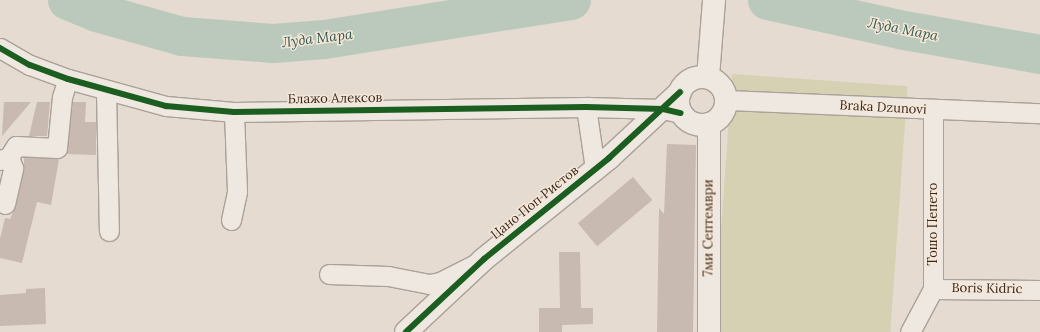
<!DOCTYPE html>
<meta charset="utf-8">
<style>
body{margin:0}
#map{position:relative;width:1040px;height:332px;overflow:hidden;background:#e5dbd0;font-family:Lora,serif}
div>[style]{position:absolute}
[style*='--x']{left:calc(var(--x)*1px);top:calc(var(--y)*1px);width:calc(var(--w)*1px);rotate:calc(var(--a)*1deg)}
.green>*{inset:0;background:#d7d1b3;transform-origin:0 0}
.river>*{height:39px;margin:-19.5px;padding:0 19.5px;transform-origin:19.5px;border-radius:19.5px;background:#bbc9bd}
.building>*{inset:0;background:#c8b9b1;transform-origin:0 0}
.roads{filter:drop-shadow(1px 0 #aaa198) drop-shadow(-1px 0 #aaa198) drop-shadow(0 1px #aaa198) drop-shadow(0 -1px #aaa198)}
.minor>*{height:19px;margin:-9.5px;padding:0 9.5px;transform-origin:9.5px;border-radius:9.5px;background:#eee8e1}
.tertiary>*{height:22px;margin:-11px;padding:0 11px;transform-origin:11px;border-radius:11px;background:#eee8e1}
.tertiary>.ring{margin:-11px;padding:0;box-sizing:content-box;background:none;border:22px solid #eee8e1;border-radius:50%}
.cycleway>*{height:6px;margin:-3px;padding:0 3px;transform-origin:3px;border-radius:3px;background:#1b5e20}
span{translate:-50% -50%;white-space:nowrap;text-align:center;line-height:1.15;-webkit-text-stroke:3px #f5e7d7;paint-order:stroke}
.street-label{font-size:13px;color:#392820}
.water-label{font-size:14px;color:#30584f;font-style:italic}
</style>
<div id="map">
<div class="green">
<div style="left:732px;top:74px;width:176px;height:258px;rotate:4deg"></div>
</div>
<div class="river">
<div style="--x:67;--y:0;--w:31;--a:22"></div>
<div style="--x:96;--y:12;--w:89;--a:15.6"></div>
<div style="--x:182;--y:36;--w:91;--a:4.4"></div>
<div style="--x:273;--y:43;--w:51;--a:-4.5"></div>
<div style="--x:324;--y:39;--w:250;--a:-9"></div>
<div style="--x:767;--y:0;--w:140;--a:12.4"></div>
<div style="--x:904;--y:30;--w:138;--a:10"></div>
</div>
<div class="building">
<div style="clip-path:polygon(4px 102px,31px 102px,2px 136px)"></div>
<div style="clip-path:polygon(37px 102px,50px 102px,47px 136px,29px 136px)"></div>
<div style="clip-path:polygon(73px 102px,86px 102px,85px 122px,96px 122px,96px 155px,66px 154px)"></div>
<div style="clip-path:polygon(667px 144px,696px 145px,693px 332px,657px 332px,659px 208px,664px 214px)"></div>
<div style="clip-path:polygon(24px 157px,59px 159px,51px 205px,37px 202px,22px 263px,0 258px,0 239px,5px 218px,10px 219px,16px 206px,24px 170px)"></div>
<div style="left:633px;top:177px;width:30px;height:72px;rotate:50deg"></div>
<div style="clip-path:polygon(559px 252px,580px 252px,581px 308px,593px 308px,593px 324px,562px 325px,562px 332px,539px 332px,539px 308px,560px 308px)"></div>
<div style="clip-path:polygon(45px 288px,46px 324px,0 326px,0 295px,26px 293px,26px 289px)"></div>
</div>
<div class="roads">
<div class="minor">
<div style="--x:0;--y:48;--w:34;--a:30"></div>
<div style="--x:30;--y:65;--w:40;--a:20.2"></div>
<div style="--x:68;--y:79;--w:102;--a:15.4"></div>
<div style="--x:166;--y:106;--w:68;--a:5"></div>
<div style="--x:234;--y:112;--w:352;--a:-0.8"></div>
<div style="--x:586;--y:107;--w:77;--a:1.5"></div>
<div style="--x:663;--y:109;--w:18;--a:13"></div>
<div style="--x:106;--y:91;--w:140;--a:88.8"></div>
<div style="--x:726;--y:100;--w:314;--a:2.4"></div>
<div style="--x:586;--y:107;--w:63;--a:81.7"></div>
<div style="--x:0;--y:160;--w:9;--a:-18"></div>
<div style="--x:9;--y:157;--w:13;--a:-58"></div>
<div style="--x:16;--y:146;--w:41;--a:2.8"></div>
<div style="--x:57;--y:148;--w:51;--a:-84.4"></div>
<div style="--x:62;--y:97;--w:19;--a:-72"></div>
<div style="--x:5;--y:204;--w:37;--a:-77"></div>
<div style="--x:13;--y:168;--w:12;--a:-110"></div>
<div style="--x:231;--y:220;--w:30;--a:-78"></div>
<div style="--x:237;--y:191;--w:79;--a:-92.2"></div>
<div style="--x:329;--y:274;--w:59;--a:1.9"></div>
<div style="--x:388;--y:276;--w:42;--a:11"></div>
<div style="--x:429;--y:284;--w:11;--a:-10"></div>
<div style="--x:440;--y:282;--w:35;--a:-27"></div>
<div style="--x:933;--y:289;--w:107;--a:0.5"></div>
<div style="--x:910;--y:332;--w:49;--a:-61.9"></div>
<div style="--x:933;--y:289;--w:178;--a:-90"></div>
</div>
<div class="tertiary">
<div style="--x:708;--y:77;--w:77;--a:-85.5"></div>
<div class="ring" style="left:678px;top:77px;width:26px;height:26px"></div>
<div style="--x:709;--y:124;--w:208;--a:90"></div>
<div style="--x:406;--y:332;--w:107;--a:-43.1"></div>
<div style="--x:484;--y:259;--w:161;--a:-38.9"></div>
<div style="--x:609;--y:158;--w:97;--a:-42.9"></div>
</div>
</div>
<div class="cycleway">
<div style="--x:0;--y:48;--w:34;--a:30"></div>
<div style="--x:30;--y:65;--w:40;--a:20.2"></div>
<div style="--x:68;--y:79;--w:102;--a:15.4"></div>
<div style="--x:166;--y:106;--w:68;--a:5"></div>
<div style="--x:234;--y:112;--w:352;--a:-0.8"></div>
<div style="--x:586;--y:107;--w:77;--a:1.5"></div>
<div style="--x:663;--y:109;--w:18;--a:13"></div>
<div style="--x:406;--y:332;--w:107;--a:-43.1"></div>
<div style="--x:484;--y:259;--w:161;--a:-38.9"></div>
<div style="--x:609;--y:158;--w:97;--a:-42.9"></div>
</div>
<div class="street-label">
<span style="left:335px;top:99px;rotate:-1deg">Блажо Алексов</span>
<span style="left:883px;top:108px;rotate:3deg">Braka Dzunovi</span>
<span style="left:535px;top:203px;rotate:-39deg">Цано Поп Ристов</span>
<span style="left:933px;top:224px;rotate:-90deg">Тошо Пепето</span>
<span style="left:709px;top:228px;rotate:-90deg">7ми Септември</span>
<span style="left:987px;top:289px;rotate:1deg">Boris Kidric</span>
</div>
<div class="water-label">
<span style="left:903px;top:29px;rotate:11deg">Луда Мара</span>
<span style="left:317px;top:38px;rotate:-7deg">Луда Мара</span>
</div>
</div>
